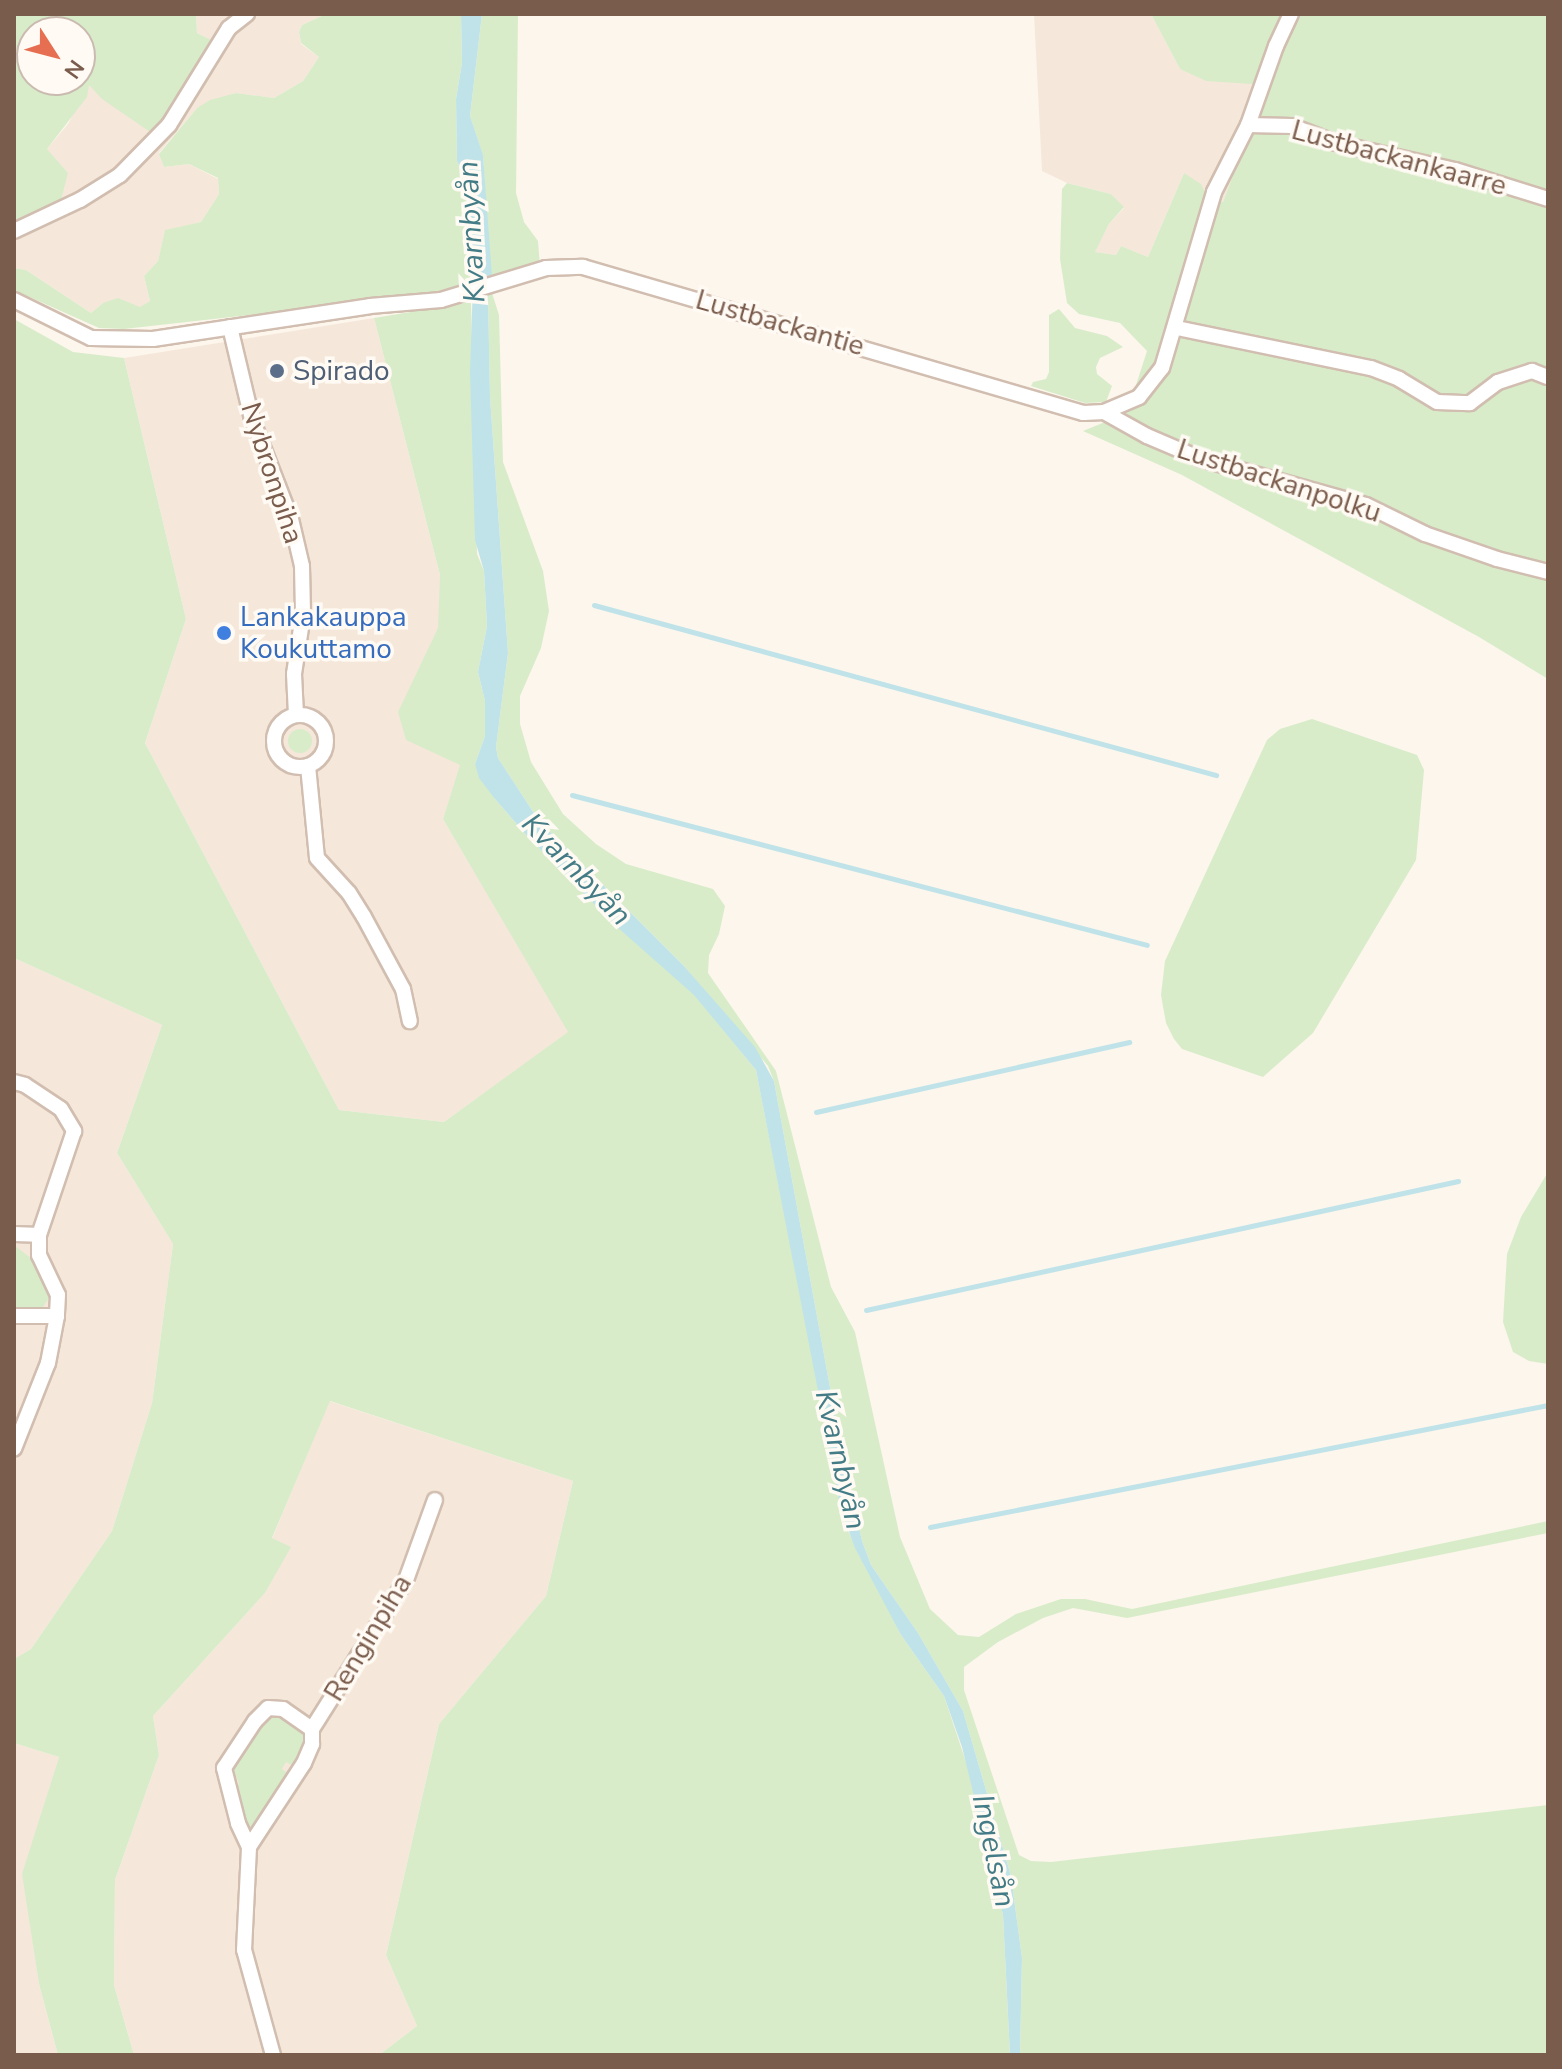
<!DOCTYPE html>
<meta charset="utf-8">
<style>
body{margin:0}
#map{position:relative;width:1562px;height:2069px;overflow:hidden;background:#fdf6ec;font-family:"Nunito Sans",sans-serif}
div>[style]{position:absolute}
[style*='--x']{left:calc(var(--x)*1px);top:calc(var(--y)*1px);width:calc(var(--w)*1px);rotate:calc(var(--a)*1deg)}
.residential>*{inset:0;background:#f5e8da}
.green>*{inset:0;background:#d8ecc9}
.round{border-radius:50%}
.water>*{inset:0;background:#bfe3e8}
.stream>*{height:5px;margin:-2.5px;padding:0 2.5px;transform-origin:2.5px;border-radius:2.5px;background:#bfe3e8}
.roads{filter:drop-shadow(2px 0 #d1beb0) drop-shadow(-2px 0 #d1beb0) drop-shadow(0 2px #d1beb0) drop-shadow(0 -2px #d1beb0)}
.minor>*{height:14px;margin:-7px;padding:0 7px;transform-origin:7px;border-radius:7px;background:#fff}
.minor>.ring{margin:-7px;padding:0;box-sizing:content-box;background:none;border:14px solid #fff;border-radius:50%}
.dots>*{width:22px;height:22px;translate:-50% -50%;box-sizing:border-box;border:4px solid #fffaf3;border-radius:50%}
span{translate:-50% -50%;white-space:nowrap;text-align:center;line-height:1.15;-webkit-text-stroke:7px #fffaf3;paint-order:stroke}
.street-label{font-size:28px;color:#7a5c4d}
.service-label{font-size:28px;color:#4e5e75}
.left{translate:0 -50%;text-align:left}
.shop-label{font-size:28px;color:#366cbe}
.water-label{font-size:30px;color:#437c86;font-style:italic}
.frame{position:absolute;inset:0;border:16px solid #7a5c4d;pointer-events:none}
.north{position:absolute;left:16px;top:16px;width:80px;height:80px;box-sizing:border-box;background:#fffaf3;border:2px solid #cabbb1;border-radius:50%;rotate:126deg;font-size:22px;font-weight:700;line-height:32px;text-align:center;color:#7a5c4d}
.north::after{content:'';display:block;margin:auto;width:28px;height:36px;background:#e76f51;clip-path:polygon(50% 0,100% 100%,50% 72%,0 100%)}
</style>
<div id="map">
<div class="residential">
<div style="clip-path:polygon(196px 14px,326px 14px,302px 25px,299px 32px,301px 44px,319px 57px,303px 81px,274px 98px,235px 93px,197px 108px,159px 153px,164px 167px,189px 164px,218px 179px,219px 194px,201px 222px,165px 231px,158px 261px,144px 276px,150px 301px,139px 308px,103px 303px,91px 313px,26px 270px,14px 268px,14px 223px,47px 149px,68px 124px,89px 84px,117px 108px,214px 42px,197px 33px)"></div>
<div style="clip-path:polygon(1034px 14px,1151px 14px,1180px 69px,1267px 85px,1223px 202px,1207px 197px,1184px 173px,1148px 257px,1121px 246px,1116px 255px,1094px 252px,1109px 224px,1124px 208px,1111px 194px,1067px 183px,1042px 171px)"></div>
<div style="clip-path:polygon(374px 318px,440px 575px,470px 736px,443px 819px,569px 1032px,444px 1122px,339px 1110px,145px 743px,186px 619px,124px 358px)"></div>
<div style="clip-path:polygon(14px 958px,162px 1025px,117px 1153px,173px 1244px,152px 1403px,112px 1531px,31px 1649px,14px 1659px)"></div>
<div style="clip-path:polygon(329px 1401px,573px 1481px,546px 1596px,439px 1724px,386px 1955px,417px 2026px,379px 2055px,134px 2055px,114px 1985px,115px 1880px,159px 1755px,153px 1716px,265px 1593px,290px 1547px,272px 1539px)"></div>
<div style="clip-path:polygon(14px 1743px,59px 1757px,23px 1874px,39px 1984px,58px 2055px,14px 2055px)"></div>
</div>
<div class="green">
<div style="clip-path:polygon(evenodd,14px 14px,196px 14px,197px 33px,215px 42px,178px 104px,153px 134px,102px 99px,89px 85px,87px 97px,47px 149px,68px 173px,61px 200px,42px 212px,14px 223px,14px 14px,32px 32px,80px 32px,80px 80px,32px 80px,32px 32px)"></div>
<div style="clip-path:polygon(326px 14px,461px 14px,462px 63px,456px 99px,457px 161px,467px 181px,472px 286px,447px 293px,124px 329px,99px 328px,14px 290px,14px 268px,26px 270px,91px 313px,103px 303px,118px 298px,140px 307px,150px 301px,144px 276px,158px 261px,165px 230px,201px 222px,219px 194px,218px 178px,189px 164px,164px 167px,159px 154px,197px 108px,210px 100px,236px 93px,274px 98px,303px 81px,319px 57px,301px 43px,299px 32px,302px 25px)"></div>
<div style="clip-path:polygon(482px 14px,518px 14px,516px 193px,524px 222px,538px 241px,540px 266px,491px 283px,483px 156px,470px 116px)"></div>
<div style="clip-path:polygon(1151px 14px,1548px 14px,1548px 679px,1479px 637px,1182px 475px,1083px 431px,1127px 413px,1147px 351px,1120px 323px,1079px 314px,1067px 303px,1060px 259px,1062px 189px,1067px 183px,1111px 194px,1124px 207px,1109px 224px,1095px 252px,1116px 255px,1121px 246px,1148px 257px,1184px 173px,1201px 184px,1207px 197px,1223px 202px,1267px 85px,1206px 81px,1180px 69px)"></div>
<div style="clip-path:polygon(492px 293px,499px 315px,503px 462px,543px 571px,549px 611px,541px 648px,520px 696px,520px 724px,531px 762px,563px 814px,596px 844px,626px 864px,713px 889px,725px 906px,719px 934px,709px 955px,708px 973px,776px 1071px,831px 1287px,855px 1332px,900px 1537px,930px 1609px,958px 1635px,979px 1637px,1016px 1614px,1061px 1599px,1085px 1599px,1132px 1609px,1548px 1521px,1548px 1533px,1127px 1618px,1073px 1608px,1043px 1618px,998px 1642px,964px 1667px,964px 1690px,1019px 1855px,1031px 1861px,1051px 1862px,1548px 1805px,1548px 2055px,1020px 2055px,1022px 1958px,1011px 1876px,963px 1711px,918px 1633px,871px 1565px,862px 1541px,840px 1442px,774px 1081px,768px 1066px,683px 965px,539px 821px,498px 758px,496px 747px,508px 653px,490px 397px,488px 295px)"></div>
<div style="clip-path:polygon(471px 302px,477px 554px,484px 571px,487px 626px,478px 672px,485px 701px,485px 736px,475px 764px,495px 799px,528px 837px,616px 925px,694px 994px,756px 1070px,846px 1527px,901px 1635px,944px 1696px,968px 1768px,1003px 1915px,1010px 2055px,379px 2055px,417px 2026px,386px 1955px,439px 1724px,546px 1596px,573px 1481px,330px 1401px,272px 1538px,291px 1547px,265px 1593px,153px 1716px,159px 1755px,115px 1880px,114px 1985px,134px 2055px,58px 2055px,39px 1984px,22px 1874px,59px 1757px,14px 1743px,14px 1659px,31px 1649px,112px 1531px,152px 1403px,173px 1244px,117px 1153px,162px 1025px,14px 958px,14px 319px,73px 352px,124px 358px,186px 619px,145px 743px,339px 1110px,444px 1122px,568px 1032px,443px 819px,460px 765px,406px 740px,398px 712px,438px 628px,440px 575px,374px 318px)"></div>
<div style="clip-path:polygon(1059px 309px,1075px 328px,1107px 336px,1123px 347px,1100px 358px,1096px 367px,1097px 374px,1112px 386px,1106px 402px,1085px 403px,1031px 386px,1033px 382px,1046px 379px,1049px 372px,1049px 315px)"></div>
<div style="clip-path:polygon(1312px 719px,1417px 755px,1424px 770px,1416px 860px,1313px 1033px,1263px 1077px,1182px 1049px,1174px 1039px,1166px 1023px,1161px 995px,1165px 961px,1267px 740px,1280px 729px)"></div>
<div class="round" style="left:288px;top:729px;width:24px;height:24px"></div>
<div style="clip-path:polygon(1548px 1172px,1548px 1364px,1529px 1361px,1513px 1352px,1503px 1322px,1507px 1254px,1521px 1217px)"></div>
<div style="clip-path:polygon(14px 1245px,41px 1266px,52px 1294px,41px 1310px,14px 1309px)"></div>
<div style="clip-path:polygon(281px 1714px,305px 1731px,302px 1751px,295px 1767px,286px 1762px,282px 1769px,290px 1775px,251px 1828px,243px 1824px,235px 1786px,239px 1784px,237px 1778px,233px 1780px,231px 1767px,266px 1715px)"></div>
</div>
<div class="water">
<div style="clip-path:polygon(461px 14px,482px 14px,470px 116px,483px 155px,492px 276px,488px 295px,490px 397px,508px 653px,496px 747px,498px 758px,539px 821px,683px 965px,755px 1047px,774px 1081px,840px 1442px,862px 1541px,871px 1565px,918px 1633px,963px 1711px,1011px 1876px,1022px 1958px,1020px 2055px,1010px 2055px,1003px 1915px,962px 1747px,944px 1696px,901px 1635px,855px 1548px,841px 1510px,756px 1070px,694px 995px,616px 926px,528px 837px,495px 799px,479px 778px,475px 764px,485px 736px,485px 701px,478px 672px,487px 626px,484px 571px,475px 540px,470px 372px,473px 283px,467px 182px,457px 161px,456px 99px,462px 63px)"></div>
</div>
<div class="stream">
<div style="--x:594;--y:605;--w:645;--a:15.29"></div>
<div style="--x:572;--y:795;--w:594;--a:14.62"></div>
<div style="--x:816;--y:1112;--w:321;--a:-12.6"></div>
<div style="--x:866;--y:1310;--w:606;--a:-12.29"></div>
<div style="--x:930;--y:1527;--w:630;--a:-11.17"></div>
</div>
<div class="roads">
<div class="minor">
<div style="--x:1248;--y:125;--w:44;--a:1.3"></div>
<div style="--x:1292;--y:126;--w:47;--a:21.1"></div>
<div style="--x:1336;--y:143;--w:122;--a:12.8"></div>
<div style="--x:1455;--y:170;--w:97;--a:17.3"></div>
<div style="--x:14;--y:231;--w:73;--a:-25.2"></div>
<div style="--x:80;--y:200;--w:47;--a:-32"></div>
<div style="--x:120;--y:175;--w:70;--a:-45.6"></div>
<div style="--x:169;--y:125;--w:114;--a:-58.3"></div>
<div style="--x:229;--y:28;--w:23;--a:-38"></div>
<div style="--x:14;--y:300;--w:86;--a:26.3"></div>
<div style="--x:91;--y:338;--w:62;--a:0.9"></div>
<div style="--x:153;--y:339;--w:219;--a:-8.6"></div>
<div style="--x:370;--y:306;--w:71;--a:-4.8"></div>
<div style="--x:441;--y:300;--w:110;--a:-16.9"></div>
<div style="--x:546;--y:268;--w:37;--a:-2"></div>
<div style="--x:583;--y:267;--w:521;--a:16.28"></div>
<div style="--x:1083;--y:413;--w:21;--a:-3"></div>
<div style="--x:1104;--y:412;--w:38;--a:-23"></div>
<div style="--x:1139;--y:397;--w:37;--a:-52"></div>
<div style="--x:1162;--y:368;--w:184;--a:-73.5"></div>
<div style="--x:1214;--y:192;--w:75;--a:-63.1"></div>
<div style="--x:1248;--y:125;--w:84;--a:-70.5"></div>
<div style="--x:1276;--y:46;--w:35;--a:-65"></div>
<div style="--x:230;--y:327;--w:95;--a:76.6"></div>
<div style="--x:252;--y:419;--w:107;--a:68.7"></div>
<div style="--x:291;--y:519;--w:48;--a:76.8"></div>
<div style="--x:302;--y:566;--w:49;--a:88.8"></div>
<div style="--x:303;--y:615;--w:60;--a:98.7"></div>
<div style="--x:294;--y:674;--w:41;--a:87.2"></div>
<div style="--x:1177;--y:328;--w:198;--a:11.7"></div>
<div style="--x:1371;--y:368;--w:30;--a:21"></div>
<div style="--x:1399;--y:379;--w:44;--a:31.2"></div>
<div style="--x:1437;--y:402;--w:33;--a:2"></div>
<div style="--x:1470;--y:403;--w:35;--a:-37"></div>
<div style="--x:1498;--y:382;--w:36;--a:-18"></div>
<div style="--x:1532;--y:371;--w:17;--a:21"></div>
<div style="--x:1104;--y:412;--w:49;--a:29.2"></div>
<div style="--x:1147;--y:436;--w:59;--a:23.1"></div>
<div style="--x:1201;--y:459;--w:171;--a:15.6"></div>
<div style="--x:1366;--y:505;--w:66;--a:26.2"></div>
<div style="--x:1425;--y:534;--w:76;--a:19.1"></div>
<div style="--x:1497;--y:559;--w:53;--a:14.3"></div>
<div class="ring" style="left:274px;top:715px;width:38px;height:38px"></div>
<div style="--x:308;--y:766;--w:92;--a:84.4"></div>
<div style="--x:317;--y:858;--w:47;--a:47.6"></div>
<div style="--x:349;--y:893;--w:28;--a:58"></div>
<div style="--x:364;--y:917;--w:82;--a:61.6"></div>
<div style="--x:403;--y:989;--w:33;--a:78"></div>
<div style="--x:14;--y:1082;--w:11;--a:15"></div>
<div style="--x:25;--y:1085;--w:43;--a:33.7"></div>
<div style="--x:61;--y:1109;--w:26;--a:59"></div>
<div style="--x:74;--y:1131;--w:110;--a:108.6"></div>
<div style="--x:39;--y:1235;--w:20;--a:90"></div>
<div style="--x:39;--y:1255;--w:44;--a:64.6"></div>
<div style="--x:58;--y:1295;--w:21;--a:93"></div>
<div style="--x:57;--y:1316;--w:48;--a:100.8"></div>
<div style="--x:48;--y:1363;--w:92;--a:111.6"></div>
<div style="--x:14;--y:1234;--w:25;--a:2"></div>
<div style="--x:14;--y:1316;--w:43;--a:0"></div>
<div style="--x:249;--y:1847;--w:26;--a:-115"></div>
<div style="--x:238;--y:1823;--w:57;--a:-104.3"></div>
<div style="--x:224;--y:1768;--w:56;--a:-56.6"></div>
<div style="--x:255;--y:1721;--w:18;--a:-45"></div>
<div style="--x:268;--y:1708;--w:15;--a:4"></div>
<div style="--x:283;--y:1709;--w:35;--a:35"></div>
<div style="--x:273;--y:2055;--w:109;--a:-105.4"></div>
<div style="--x:244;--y:1950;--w:103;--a:-87.2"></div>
<div style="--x:249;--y:1847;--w:100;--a:-56.8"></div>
<div style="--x:304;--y:1763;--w:21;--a:-67"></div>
<div style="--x:312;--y:1744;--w:15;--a:-90"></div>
<div style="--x:312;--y:1729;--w:176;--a:-57.8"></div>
<div style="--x:406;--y:1580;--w:85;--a:-70.1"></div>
</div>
</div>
<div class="dots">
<div style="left:277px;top:371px;background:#5c6f8a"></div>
<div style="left:224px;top:633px;background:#3f7fe0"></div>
</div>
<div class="street-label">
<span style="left:1399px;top:158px;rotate:15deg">Lustbackankaarre</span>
<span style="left:780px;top:323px;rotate:16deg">Lustbackantie</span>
<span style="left:272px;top:473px;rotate:72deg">Nybronpiha</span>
<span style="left:1279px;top:481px;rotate:18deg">Lustbackanpolku</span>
<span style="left:368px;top:1638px;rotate:-59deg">Renginpiha</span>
</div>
<div class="service-label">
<span class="left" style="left:293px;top:371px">Spirado</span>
</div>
<div class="shop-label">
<span class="left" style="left:240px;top:633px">Lankakauppa<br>Koukuttamo</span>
</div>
<div class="water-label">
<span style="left:472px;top:232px;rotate:-93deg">Kvarnbyån</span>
<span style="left:576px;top:870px;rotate:46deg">Kvarnbyån</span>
<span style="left:840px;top:1460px;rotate:77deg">Kvarnbyån</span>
<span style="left:993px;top:1851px;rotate:78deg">Ingelsån</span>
</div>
<div class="frame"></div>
<div class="north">N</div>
</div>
